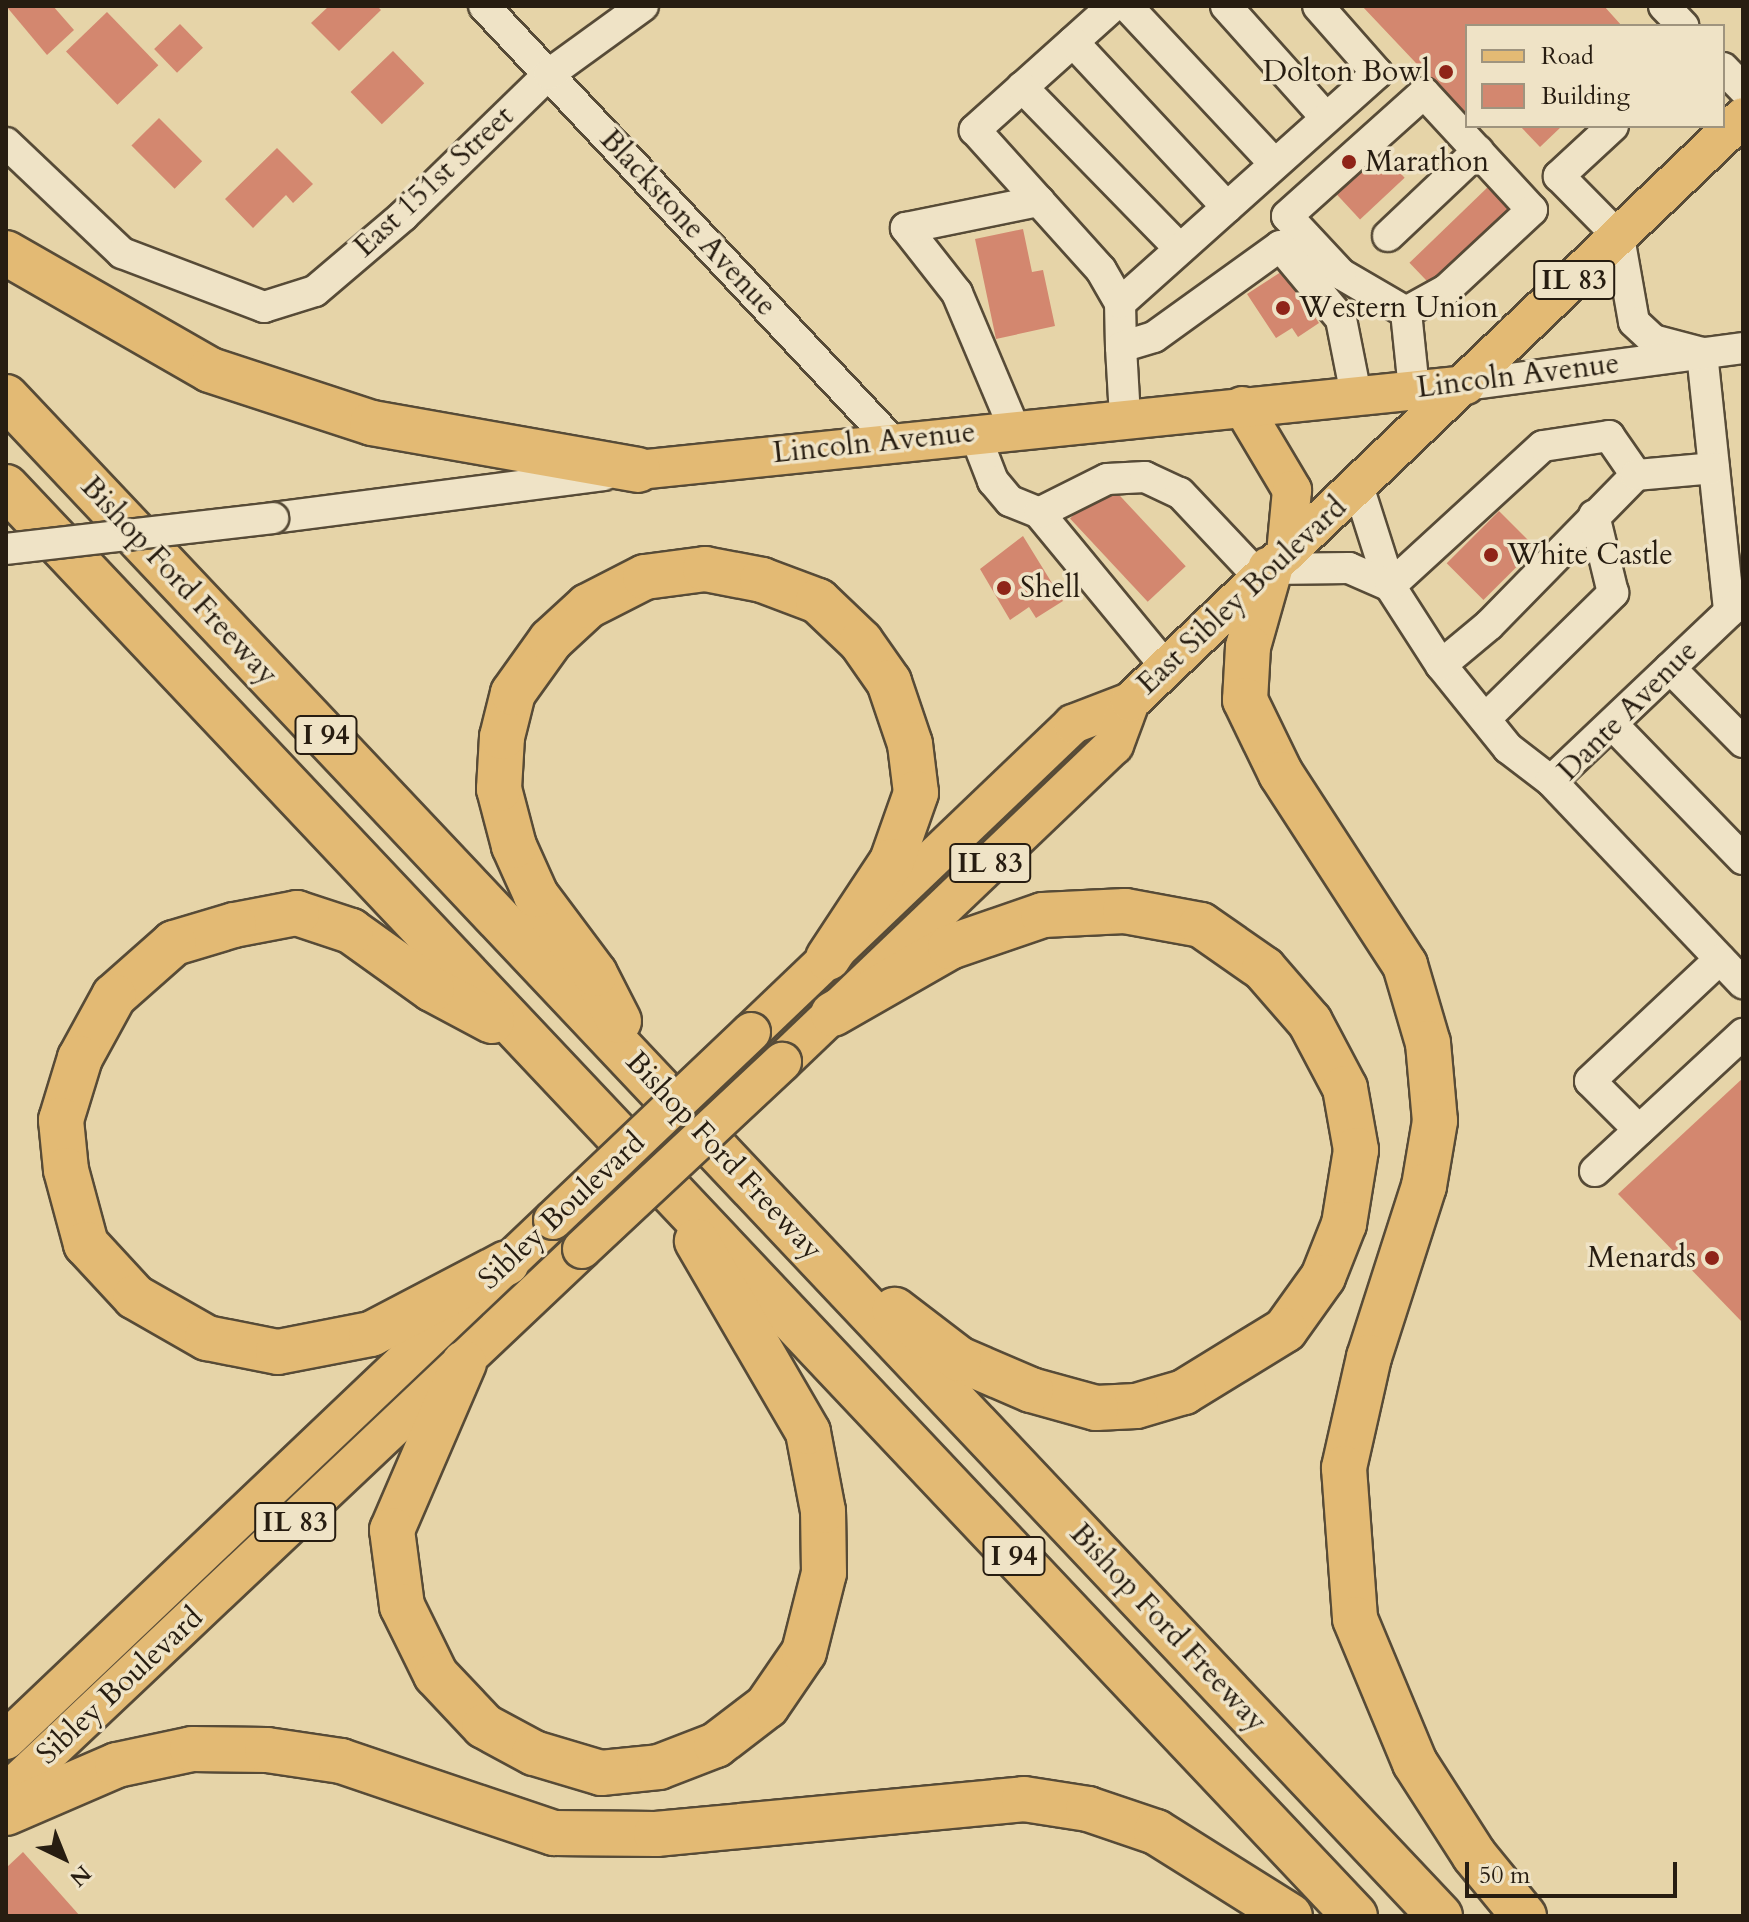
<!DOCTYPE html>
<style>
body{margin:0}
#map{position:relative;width:1749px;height:1922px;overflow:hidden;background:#e6d4a8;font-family:Cardo,serif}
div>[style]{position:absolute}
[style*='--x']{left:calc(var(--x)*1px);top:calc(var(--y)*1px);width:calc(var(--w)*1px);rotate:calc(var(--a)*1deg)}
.building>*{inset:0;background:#d3876f;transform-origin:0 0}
.roads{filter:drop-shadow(2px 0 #574b37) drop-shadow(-2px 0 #574b37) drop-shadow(0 2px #574b37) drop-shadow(0 -2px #574b37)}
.minor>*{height:30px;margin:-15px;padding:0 15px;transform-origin:15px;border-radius:15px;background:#efe3c6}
.major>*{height:38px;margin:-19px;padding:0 19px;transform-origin:19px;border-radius:19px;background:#e3ba74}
.highway>*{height:44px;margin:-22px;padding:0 22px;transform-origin:22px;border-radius:22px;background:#e3ba74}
.bridges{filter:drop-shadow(2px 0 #574b37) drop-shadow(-2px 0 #574b37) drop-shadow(0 2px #574b37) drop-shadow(0 -2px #574b37)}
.minor-bridge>*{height:30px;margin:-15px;padding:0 15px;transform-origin:15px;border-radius:15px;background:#efe3c6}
.major-bridge>*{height:38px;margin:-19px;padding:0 19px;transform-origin:19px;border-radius:19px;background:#e3ba74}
.dots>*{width:22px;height:22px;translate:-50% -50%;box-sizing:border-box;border:4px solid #efe3c6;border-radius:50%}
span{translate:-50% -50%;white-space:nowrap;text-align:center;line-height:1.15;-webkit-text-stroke:7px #efe3c6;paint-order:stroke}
.shield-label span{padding:2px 6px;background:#efe3c6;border:2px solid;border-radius:6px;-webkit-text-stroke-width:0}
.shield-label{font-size:28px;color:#271d11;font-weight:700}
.poi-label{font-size:30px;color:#271d11}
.right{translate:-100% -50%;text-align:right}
.left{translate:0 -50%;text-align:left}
.street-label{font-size:30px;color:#271d11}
.frame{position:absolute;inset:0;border:8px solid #271d11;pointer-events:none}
.legend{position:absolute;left:1465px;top:24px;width:260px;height:104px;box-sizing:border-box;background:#efe3c6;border:2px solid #9f947e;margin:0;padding:10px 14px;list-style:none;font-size:24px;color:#271d11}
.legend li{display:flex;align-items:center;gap:16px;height:40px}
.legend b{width:40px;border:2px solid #9f947e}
.north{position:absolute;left:24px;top:1818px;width:80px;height:80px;-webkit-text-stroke:6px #efe3c6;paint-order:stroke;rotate:137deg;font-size:22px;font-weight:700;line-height:32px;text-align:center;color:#271d11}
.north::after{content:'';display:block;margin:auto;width:28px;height:36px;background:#271d11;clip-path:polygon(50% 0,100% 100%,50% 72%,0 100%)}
.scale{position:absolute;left:1465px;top:1862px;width:212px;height:36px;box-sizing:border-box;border:4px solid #271d11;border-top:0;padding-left:10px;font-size:24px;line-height:28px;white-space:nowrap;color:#271d11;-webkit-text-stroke:6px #efe3c6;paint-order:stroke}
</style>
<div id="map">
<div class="building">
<div style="clip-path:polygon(6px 6px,53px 6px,74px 30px,47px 55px)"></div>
<div style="clip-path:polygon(329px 6px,377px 6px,381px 10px,339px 51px,311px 23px)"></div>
<div style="clip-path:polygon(1362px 6px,1604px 6px,1622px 26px,1467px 26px,1467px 117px)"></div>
<div style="left:107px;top:12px;width:74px;height:57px;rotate:46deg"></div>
<div style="left:180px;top:24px;width:33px;height:36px;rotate:46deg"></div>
<div style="left:393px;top:51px;width:45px;height:59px;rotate:46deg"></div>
<div style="left:159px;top:118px;width:61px;height:39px;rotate:45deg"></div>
<div style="clip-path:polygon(1520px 126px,1562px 126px,1540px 147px)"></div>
<div style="left:1361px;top:131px;width:64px;height:61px;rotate:47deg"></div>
<div style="clip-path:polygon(277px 148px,313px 184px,293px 203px,286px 195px,253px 228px,225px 199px)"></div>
<div style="left:1490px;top:185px;width:30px;height:112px;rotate:46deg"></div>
<div style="clip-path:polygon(1023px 229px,1032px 272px,1043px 270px,1055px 326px,996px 339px,975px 239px)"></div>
<div style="clip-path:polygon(1284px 270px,1319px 323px,1298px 337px,1292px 328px,1276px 338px,1247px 294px)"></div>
<div style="left:1108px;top:483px;width:114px;height:52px;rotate:47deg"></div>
<div style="left:1499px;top:511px;width:52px;height:74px;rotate:45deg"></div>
<div style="clip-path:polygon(1023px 536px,1063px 601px,1036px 618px,1029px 607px,1010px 620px,980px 569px)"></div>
<div style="clip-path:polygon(1743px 1078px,1743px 1323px,1618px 1194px)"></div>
<div style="clip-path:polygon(23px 1852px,80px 1916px,6px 1916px,6px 1868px)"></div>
</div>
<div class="roads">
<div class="minor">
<div style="--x:484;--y:6;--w:595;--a:46.84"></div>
<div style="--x:1113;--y:6;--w:186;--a:138.1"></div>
<div style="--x:975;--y:130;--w:188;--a:48"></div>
<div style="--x:1101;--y:270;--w:38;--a:60"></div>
<div style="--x:1127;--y:6;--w:216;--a:46.9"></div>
<div style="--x:1226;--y:6;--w:150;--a:48.2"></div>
<div style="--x:1664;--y:6;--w:28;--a:46"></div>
<div style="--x:1073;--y:42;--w:226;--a:47"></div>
<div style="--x:1723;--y:68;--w:29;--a:46"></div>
<div style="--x:1022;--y:87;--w:226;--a:45.7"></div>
<div style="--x:1613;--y:126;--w:74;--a:137.2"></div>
<div style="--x:1559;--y:176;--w:86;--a:45.5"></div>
<div style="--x:1619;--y:237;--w:86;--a:80"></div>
<div style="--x:1634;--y:322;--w:26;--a:43"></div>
<div style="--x:1653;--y:340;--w:51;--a:14.9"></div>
<div style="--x:1702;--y:353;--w:260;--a:84"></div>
<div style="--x:6;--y:143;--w:160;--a:43.5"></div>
<div style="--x:122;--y:253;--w:152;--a:20.8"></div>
<div style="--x:264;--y:307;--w:53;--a:-17.4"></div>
<div style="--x:315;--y:291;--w:116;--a:-40.4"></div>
<div style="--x:403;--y:216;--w:204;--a:-44.2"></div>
<div style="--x:549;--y:74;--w:116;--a:-35.9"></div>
<div style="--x:1388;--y:236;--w:124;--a:-43.4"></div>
<div style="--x:1406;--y:312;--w:75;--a:-149.7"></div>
<div style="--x:1341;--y:274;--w:79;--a:-133"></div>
<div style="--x:1287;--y:216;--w:184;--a:-41.9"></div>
<div style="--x:1424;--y:93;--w:159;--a:47.3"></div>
<div style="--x:1532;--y:210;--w:117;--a:137.1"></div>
<div style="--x:1446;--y:290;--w:46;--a:151.2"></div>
<div style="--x:1406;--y:312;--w:77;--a:84.1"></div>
<div style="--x:1121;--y:347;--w:44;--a:-91.3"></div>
<div style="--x:1120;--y:303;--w:345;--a:-41.8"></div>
<div style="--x:1377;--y:73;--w:89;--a:-131.4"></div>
<div style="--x:1466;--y:385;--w:279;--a:-7.6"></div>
<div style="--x:1125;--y:417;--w:70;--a:-93.3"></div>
<div style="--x:1121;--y:347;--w:34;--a:-17"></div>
<div style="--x:1154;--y:337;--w:155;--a:-35.8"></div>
<div style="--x:1280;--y:246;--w:95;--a:50.1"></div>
<div style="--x:1341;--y:319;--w:77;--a:78.8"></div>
<div style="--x:1014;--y:428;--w:147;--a:-112.9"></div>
<div style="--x:957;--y:293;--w:83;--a:-128.1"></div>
<div style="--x:906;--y:228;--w:136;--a:-11.5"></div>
<div style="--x:974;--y:432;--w:53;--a:68.8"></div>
<div style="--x:993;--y:481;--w:26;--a:50"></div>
<div style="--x:1010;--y:501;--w:31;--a:22"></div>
<div style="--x:1039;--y:513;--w:200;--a:50.5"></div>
<div style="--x:1358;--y:486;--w:105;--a:72.3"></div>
<div style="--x:1390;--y:586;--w:94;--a:57.2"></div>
<div style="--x:1441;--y:665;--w:107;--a:51.1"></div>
<div style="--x:1508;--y:748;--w:54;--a:37.5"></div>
<div style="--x:1551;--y:781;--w:279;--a:46.5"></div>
<div style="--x:1039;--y:513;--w:76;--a:-26.6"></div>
<div style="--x:1107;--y:479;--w:38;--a:-3"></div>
<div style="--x:1145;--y:477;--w:38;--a:25"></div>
<div style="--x:1180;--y:493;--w:117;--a:46.7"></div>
<div style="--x:273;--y:518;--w:334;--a:-7.4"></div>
<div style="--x:1270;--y:569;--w:79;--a:-0.7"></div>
<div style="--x:1349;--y:568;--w:45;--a:23.7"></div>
<div style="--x:1390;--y:586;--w:207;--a:-42.5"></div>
<div style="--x:1543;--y:446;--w:67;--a:-8.6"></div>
<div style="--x:1609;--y:436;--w:47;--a:55.3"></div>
<div style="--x:1441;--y:665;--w:62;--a:-39.8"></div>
<div style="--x:1489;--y:625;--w:210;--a:-45.6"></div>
<div style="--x:1636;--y:475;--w:78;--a:-5.1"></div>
<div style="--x:1670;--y:668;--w:104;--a:45.4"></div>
<div style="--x:1485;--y:719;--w:180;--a:-44.5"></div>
<div style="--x:1613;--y:593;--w:80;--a:-103.7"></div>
<div style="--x:1612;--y:724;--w:188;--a:45.9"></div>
<div style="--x:1551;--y:781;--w:265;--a:-43.5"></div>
<div style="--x:1639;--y:1130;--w:69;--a:-135"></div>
<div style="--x:1590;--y:1081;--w:178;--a:-43.2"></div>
<div style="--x:1595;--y:1171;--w:202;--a:-42.8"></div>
</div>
<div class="major">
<div style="--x:1242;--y:406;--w:98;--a:59.2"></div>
<div style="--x:1292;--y:490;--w:64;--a:95.4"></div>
<div style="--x:638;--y:470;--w:832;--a:-5.86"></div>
<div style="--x:751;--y:1032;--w:446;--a:-43.7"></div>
<div style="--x:1073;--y:724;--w:61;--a:-21.1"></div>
<div style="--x:782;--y:1062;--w:459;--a:-43.7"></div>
<div style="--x:1114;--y:745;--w:46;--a:-69.6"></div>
<div style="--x:1130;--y:702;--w:847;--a:-43.66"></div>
<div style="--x:6;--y:1740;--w:755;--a:-43.55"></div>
<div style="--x:6;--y:1793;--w:792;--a:-43.36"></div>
</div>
<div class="highway">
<div style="--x:6;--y:253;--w:235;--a:29.8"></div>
<div style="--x:210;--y:370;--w:170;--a:18.1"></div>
<div style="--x:372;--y:423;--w:270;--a:10"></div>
<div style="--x:6;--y:397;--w:2089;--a:46.65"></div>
<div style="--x:6;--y:487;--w:1965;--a:46.65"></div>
<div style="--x:1270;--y:569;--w:81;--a:105.8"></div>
<div style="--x:1248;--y:647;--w:53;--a:93.2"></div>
<div style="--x:1245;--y:700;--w:82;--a:64.1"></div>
<div style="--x:1281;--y:774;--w:228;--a:57"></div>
<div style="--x:1405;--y:965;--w:81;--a:73.6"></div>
<div style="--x:1428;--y:1043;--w:78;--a:84.9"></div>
<div style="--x:1435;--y:1121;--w:66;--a:99.6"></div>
<div style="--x:1424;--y:1186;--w:180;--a:107.8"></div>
<div style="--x:1369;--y:1357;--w:114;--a:102.7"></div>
<div style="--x:1344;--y:1468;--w:151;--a:85.8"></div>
<div style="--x:1355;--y:1619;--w:156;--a:67.4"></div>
<div style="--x:1415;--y:1763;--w:109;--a:57.3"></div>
<div style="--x:1474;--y:1855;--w:79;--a:50.7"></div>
<div style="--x:833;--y:1014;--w:135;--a:-29.8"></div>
<div style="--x:950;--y:947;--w:98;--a:-19"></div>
<div style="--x:1043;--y:915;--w:82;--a:-2.8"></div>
<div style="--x:1125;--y:911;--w:77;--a:10.4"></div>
<div style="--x:1201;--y:925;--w:77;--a:34.9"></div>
<div style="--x:1264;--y:969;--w:70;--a:49"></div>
<div style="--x:1310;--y:1022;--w:75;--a:62.1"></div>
<div style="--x:1345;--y:1088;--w:63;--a:79.9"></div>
<div style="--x:1356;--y:1150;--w:75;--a:99.2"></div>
<div style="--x:1344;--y:1224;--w:57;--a:111.6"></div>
<div style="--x:1323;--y:1277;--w:65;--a:125.6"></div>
<div style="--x:1285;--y:1330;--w:119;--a:148.5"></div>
<div style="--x:1184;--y:1392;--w:50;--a:163.7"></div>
<div style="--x:1136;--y:1406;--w:40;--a:177.1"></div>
<div style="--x:1096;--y:1408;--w:67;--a:-164.5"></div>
<div style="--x:1031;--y:1390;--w:78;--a:-156.7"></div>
<div style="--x:959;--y:1359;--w:81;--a:-142.6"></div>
<div style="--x:492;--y:1021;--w:68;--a:-151.9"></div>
<div style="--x:432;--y:989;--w:100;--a:-144.4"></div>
<div style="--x:351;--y:931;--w:57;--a:-161.6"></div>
<div style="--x:297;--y:913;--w:64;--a:169.2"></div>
<div style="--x:234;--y:925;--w:63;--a:163.3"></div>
<div style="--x:174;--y:943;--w:80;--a:138.5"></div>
<div style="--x:114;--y:996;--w:71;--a:118.7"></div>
<div style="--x:80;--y:1058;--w:65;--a:107"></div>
<div style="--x:61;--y:1120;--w:50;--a:84.3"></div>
<div style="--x:66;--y:1170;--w:77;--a:74.9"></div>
<div style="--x:86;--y:1244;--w:72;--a:47.2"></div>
<div style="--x:135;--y:1297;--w:83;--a:29.7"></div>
<div style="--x:207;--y:1338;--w:72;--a:11.2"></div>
<div style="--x:278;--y:1352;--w:95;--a:-11"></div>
<div style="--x:371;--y:1334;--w:153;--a:-27.6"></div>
<div style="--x:619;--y:1021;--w:53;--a:-117.1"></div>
<div style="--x:595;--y:974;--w:99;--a:-126.8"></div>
<div style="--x:536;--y:895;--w:54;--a:-114.2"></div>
<div style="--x:514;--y:846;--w:59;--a:-104.7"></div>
<div style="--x:499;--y:789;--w:52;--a:-86.7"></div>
<div style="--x:502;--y:737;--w:45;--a:-76"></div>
<div style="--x:513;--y:693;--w:65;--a:-54.4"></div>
<div style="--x:551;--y:640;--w:50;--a:-42.6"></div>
<div style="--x:588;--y:606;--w:64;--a:-27"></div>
<div style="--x:645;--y:577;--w:61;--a:-7.6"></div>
<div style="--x:705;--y:569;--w:58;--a:10.9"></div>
<div style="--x:762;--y:580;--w:60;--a:20.6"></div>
<div style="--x:818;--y:601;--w:59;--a:43.6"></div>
<div style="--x:861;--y:642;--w:49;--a:55"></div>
<div style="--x:889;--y:682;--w:65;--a:71.3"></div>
<div style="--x:910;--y:744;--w:49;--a:83"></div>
<div style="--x:916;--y:793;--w:72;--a:109.4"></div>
<div style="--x:892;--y:861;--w:116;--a:123.4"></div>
<div style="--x:464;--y:1363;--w:182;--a:113.3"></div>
<div style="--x:392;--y:1530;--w:77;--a:82.5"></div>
<div style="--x:402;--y:1606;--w:77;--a:63.8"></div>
<div style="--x:436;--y:1675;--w:70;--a:46.7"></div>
<div style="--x:484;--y:1726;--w:57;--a:28.4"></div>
<div style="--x:534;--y:1753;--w:70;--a:16.6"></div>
<div style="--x:601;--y:1773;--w:58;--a:-5.9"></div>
<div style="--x:659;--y:1767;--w:61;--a:-21.1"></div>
<div style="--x:716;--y:1745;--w:64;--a:-37.4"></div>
<div style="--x:767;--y:1706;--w:65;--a:-55.6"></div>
<div style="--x:804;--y:1652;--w:81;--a:-75.8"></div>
<div style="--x:824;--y:1573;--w:62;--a:-90.9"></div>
<div style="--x:823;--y:1511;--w:80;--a:-100.8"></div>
<div style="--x:808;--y:1432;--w:221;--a:-120.2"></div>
<div style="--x:6;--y:1813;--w:121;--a:-23.4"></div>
<div style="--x:117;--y:1765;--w:77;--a:-12"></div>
<div style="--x:192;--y:1749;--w:75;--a:0.8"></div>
<div style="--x:267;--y:1750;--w:75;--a:8.5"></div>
<div style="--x:341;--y:1761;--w:225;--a:18.7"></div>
<div style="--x:554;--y:1833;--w:102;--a:0.6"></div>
<div style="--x:656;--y:1834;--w:370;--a:-5.4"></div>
<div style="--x:1024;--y:1799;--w:65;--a:8.9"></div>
<div style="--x:1088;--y:1809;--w:72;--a:18.7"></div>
<div style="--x:1156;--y:1832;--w:158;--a:32.1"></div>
</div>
</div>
<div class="bridges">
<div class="minor-bridge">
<div style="--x:6;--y:549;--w:269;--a:-6.6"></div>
</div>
<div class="major-bridge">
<div style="--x:553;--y:1220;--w:273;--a:-43.5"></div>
<div style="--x:582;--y:1249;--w:274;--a:-43.1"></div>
</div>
</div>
<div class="dots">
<div style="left:1446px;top:72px;background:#8f2418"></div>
<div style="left:1349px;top:162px;background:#8f2418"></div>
<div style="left:1283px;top:308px;background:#8f2418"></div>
<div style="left:1491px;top:555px;background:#8f2418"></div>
<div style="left:1004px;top:588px;background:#8f2418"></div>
<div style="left:1712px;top:1258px;background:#8f2418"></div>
</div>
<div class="shield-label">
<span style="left:1574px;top:280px">IL 83</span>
<span style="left:326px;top:735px">I 94</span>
<span style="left:990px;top:863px">IL 83</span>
<span style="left:295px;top:1522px">IL 83</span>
<span style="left:1014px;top:1556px">I 94</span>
</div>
<div class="poi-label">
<span class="right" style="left:1430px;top:72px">Dolton Bowl</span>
<span class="left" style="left:1365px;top:162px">Marathon</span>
<span class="left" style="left:1299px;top:308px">Western Union</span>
<span class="left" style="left:1507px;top:555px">White Castle</span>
<span class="left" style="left:1020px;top:588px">Shell</span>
<span class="right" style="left:1696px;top:1258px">Menards</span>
</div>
<div class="street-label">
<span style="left:434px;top:182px;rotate:-43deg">East 151st Street</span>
<span style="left:688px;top:223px;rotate:47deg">Blackstone Avenue</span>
<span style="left:1518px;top:376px;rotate:-7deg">Lincoln Avenue</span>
<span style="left:874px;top:443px;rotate:-6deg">Lincoln Avenue</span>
<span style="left:179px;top:581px;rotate:47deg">Bishop Ford Freeway</span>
<span style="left:1242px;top:596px;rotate:-43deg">East Sibley Boulevard</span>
<span style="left:1628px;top:711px;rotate:-45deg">Dante Avenue</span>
<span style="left:724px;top:1156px;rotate:47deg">Bishop Ford Freeway</span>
<span style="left:562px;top:1211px;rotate:-43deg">Sibley Boulevard</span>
<span style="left:1168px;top:1628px;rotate:47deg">Bishop Ford Freeway</span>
<span style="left:120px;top:1686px;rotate:-43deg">Sibley Boulevard</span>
</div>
<div class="frame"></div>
<ul class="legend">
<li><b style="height:10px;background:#e3ba74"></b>Road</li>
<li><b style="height:22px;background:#d3876f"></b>Building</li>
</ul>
<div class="north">N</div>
<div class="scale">50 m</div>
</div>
